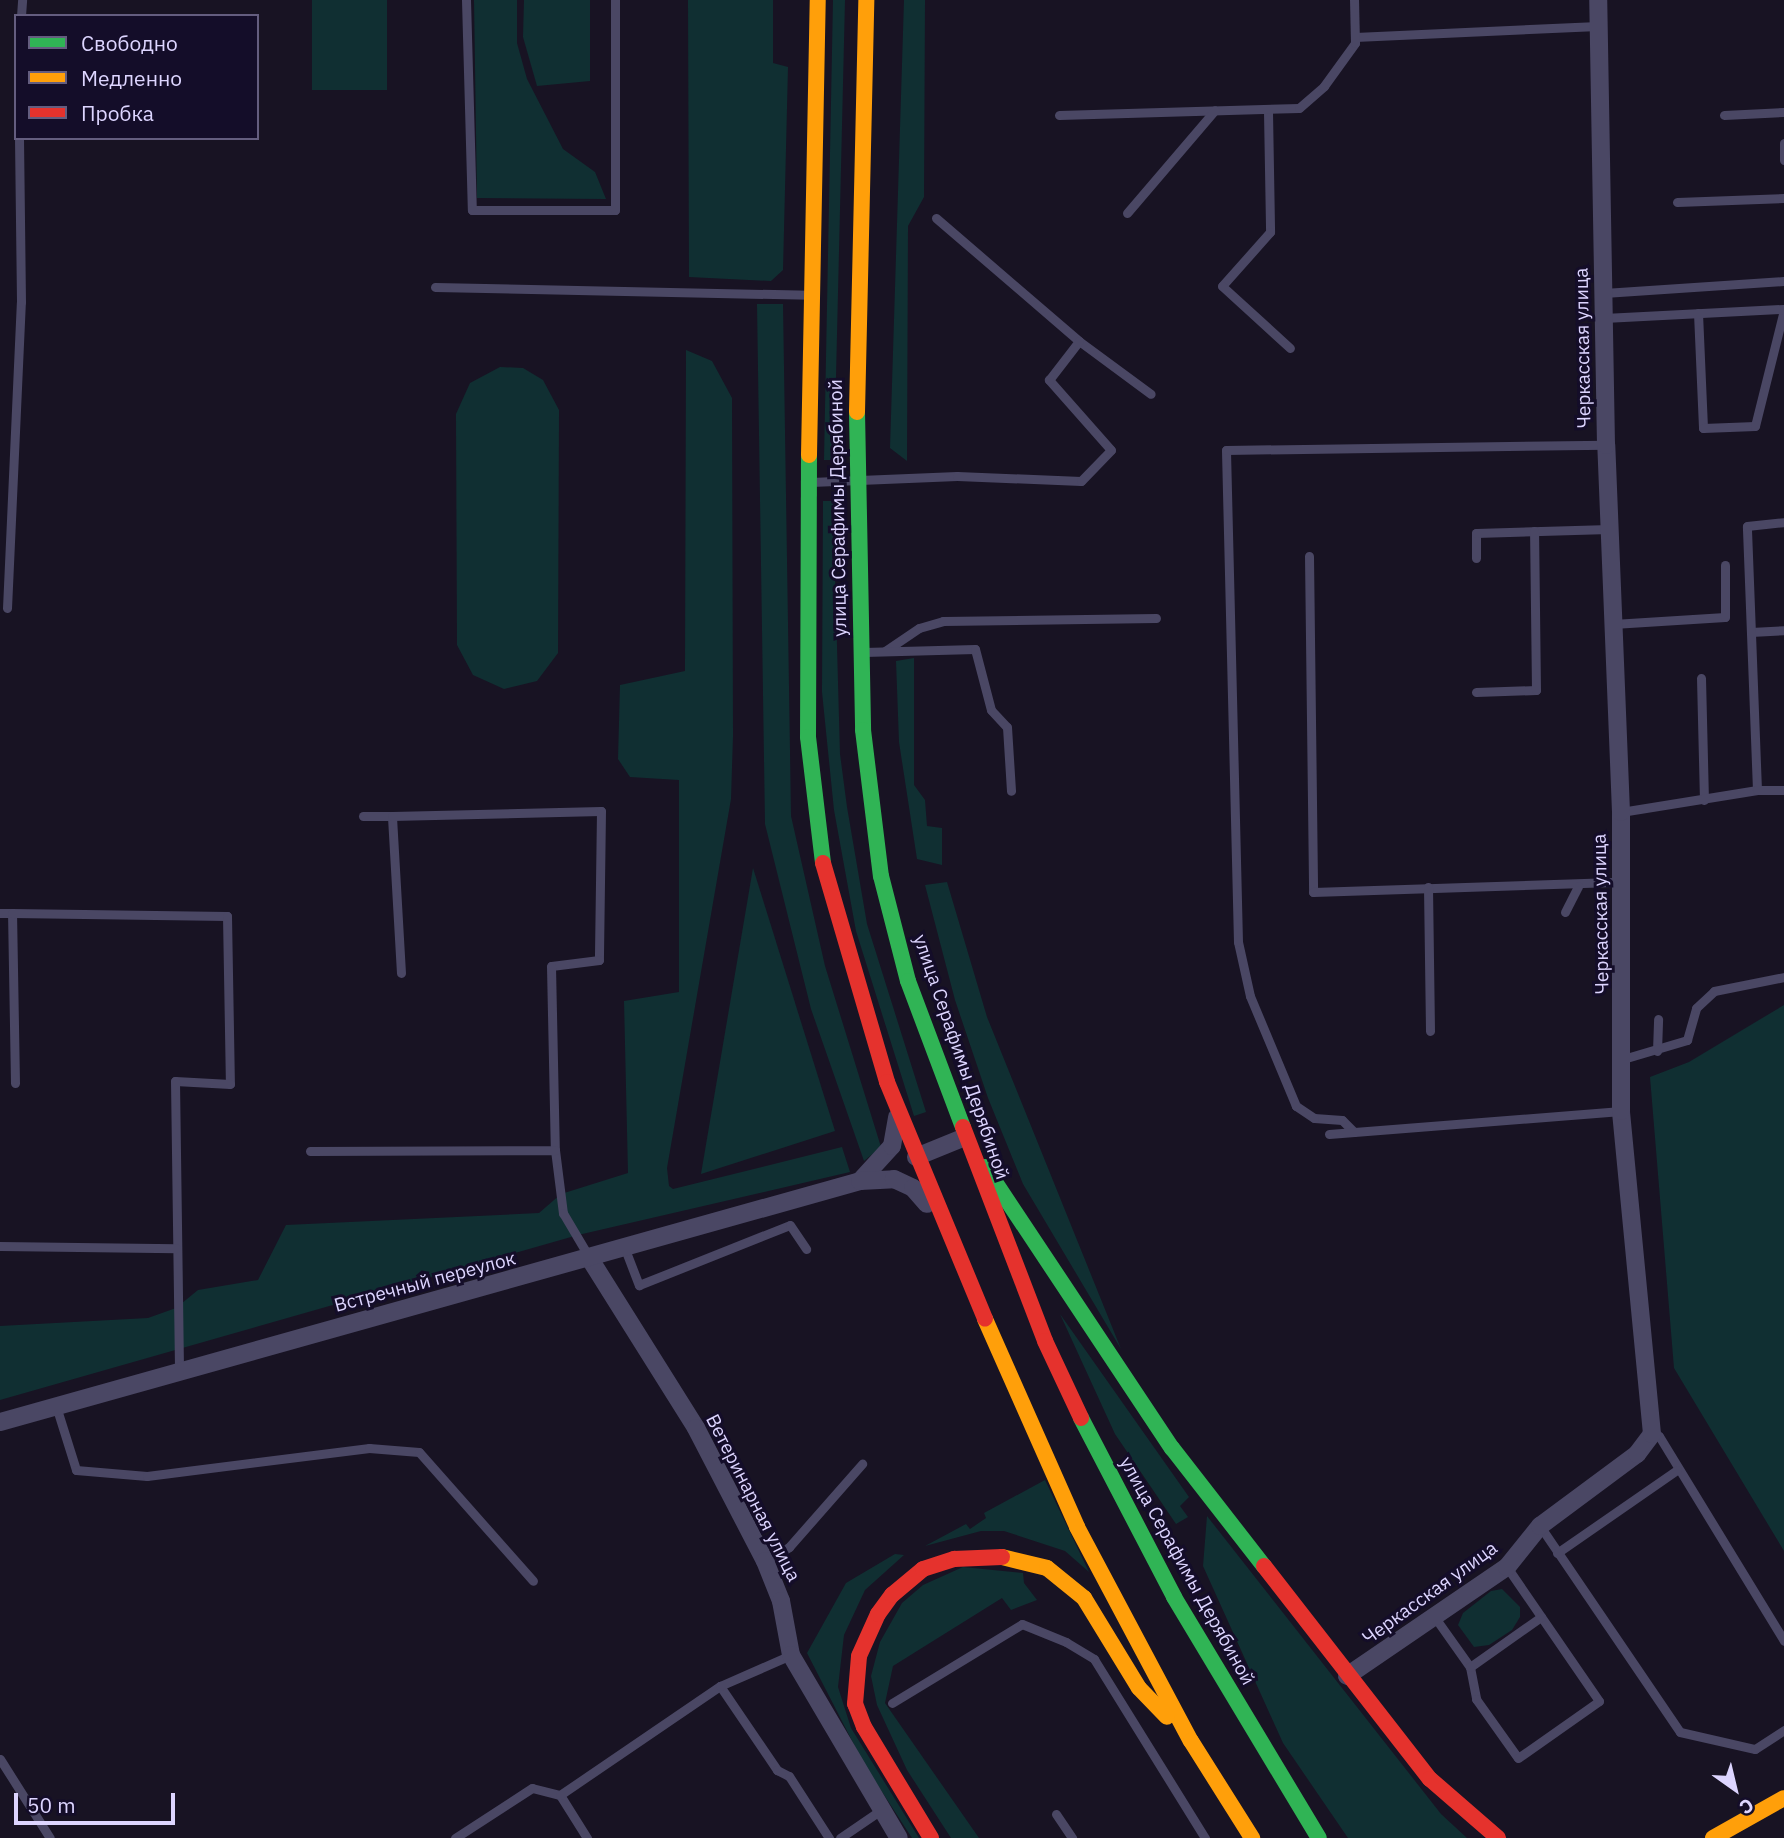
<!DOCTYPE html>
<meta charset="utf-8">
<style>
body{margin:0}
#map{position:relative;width:1784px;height:1838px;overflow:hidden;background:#181323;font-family:"IBM Plex Sans",sans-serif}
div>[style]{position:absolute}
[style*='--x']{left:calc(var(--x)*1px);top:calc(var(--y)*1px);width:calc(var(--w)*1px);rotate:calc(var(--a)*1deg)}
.green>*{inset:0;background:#102f32;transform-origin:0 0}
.lane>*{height:9px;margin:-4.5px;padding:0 4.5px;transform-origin:4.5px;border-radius:4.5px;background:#4a4764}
.street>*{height:18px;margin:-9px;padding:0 9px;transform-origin:9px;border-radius:9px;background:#4a4764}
.fast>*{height:16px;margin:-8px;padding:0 8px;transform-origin:8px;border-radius:8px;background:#30b455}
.slow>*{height:16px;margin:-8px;padding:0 8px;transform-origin:8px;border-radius:8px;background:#ff9f0a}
.jam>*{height:16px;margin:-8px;padding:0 8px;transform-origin:8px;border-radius:8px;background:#e5322d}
span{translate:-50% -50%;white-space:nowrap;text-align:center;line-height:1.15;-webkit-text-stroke:6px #140d29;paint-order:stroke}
.street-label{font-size:19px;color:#ddd5ff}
.legend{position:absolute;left:14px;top:14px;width:245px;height:126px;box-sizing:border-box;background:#140d29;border:2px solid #645d7f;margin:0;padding:9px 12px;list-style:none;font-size:21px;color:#ddd5ff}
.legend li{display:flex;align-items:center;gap:14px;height:35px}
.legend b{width:35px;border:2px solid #645d7f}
.north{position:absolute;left:1700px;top:1754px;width:70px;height:70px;-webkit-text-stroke:5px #140d29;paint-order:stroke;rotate:146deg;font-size:19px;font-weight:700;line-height:28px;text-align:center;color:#ddd5ff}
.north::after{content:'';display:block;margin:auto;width:24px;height:32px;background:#ddd5ff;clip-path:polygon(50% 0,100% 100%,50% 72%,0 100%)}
.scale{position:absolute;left:14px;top:1793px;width:161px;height:32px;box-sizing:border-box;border:4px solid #ddd5ff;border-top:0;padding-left:9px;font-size:21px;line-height:24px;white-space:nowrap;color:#ddd5ff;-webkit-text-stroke:5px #140d29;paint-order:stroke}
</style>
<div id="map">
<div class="green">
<div style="left:312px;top:0;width:75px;height:90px"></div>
<div style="clip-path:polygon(474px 0,517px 0,517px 43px,527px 79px,563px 149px,595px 172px,606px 199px,477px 198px)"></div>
<div style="clip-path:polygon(524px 0,590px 0,590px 81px,537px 86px,523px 37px)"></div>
<div style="clip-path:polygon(688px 0,773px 0,773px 63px,788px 67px,783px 270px,771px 281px,689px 277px)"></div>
<div style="clip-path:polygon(833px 0,845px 0,834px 460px,824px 460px)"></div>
<div style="clip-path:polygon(904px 0,925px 0,924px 197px,908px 226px,907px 461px,890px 448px)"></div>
<div style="clip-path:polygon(757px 304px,783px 304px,791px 816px,825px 966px,881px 1147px,864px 1161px,811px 1009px,765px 824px)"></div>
<div style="clip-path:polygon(686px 350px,712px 361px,732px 398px,733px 736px,731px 799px,667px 1168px,669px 1186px,673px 1189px,842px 1147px,850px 1172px,578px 1235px,0 1400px,0 1326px,148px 1318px,176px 1308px,198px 1290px,258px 1280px,286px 1225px,539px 1213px,561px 1194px,628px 1173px,624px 1001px,679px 992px,679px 780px,630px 777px,618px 759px,620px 685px,685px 671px)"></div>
<div style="clip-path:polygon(500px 367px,523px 368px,543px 380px,559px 410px,558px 653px,537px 681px,504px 689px,473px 675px,457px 645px,456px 414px,470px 383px)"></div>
<div style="clip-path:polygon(823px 501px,833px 501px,840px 754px,847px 807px,867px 924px,926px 1112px,914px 1116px,856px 931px,834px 810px,822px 692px)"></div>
<div style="clip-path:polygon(914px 658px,914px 785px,925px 800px,927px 826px,942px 828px,942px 865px,917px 859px,899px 742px,896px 661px)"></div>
<div style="clip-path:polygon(753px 868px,835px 1131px,701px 1174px)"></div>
<div style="clip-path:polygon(947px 882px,987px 1017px,1121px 1349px,1023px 1184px,988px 1098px,955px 1000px,925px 885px)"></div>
<div style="clip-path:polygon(1784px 1005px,1784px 1551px,1674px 1368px,1650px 1077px,1689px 1062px)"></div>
<div style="clip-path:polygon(1060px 1314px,1189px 1497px,1180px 1506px,1188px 1517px,1176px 1524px,1115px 1434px)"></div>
<div style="clip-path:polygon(1045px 1480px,1089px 1572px,1065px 1551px,1004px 1531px,981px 1531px,925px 1546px,966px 1524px,970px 1529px,986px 1518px,984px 1513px)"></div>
<div style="clip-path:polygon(1207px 1516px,1441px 1814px,1467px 1838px,1348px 1838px,1283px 1743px,1203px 1566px)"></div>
<div style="clip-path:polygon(895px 1554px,904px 1555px,865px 1590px,844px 1635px,838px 1687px,851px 1728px,919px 1838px,912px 1838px,864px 1764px,807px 1653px,846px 1583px)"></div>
<div style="clip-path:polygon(963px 1567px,1023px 1573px,1024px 1583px,1037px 1600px,1011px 1610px,1002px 1598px,893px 1666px,885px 1703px,979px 1838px,951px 1838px,907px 1770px,877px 1705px,871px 1676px,880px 1642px,902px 1603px,923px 1585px)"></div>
<div style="clip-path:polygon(1502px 1589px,1520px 1607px,1520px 1617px,1512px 1630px,1489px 1645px,1474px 1647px,1458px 1625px,1463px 1613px,1491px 1591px)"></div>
</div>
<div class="lane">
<div style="--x:466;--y:0;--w:210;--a:88.4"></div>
<div style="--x:472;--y:210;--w:143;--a:0"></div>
<div style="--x:615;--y:210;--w:210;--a:-90"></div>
<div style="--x:21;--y:16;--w:16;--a:-86"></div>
<div style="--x:1355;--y:37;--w:243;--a:-2.6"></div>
<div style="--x:1268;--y:112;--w:120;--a:89"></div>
<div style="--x:1270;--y:232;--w:72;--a:131.6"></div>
<div style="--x:1222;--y:286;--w:92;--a:42.4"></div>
<div style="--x:1059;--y:115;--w:240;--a:-1.7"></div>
<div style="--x:1299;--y:108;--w:33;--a:-41"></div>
<div style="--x:1324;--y:86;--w:53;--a:-54.2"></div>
<div style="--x:1355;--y:43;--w:43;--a:-91.3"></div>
<div style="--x:1724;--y:115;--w:60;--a:-2.9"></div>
<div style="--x:1784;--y:143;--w:17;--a:90"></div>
<div style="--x:1677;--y:202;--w:107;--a:-2.1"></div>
<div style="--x:1127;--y:213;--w:135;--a:-49.5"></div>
<div style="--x:936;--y:218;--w:189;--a:40.7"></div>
<div style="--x:1079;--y:341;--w:89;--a:36.4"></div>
<div style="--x:435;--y:287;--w:375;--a:1.2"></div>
<div style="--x:1604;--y:293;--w:180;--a:-3.8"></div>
<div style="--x:1698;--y:313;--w:115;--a:87.5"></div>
<div style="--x:1703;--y:428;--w:52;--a:-2.2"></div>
<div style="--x:1755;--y:426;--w:120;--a:-76"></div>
<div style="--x:1604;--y:318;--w:180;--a:-2.9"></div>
<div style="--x:811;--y:482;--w:146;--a:-2.4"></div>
<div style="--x:957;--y:476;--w:124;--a:2.3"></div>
<div style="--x:1081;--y:481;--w:43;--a:-45.9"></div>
<div style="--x:1111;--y:450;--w:94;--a:-131.5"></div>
<div style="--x:1049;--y:380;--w:49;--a:-52.4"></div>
<div style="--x:1309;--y:556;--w:336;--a:89.3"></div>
<div style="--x:1313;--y:892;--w:308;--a:-1.9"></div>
<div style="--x:1476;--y:558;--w:25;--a:-90"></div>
<div style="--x:1476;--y:533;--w:133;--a:-1.7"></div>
<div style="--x:7;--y:608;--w:306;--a:-87.4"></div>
<div style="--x:21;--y:302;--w:164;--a:-90.7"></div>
<div style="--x:1613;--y:624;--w:112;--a:-3.6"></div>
<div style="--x:1725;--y:617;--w:52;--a:-90"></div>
<div style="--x:1751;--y:632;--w:33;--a:-3"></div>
<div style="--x:885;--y:651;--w:41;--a:-34.1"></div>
<div style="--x:919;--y:628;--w:25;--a:-16"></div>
<div style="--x:943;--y:621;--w:213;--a:-0.8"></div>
<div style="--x:864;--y:652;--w:111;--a:-1.5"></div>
<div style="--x:975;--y:649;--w:63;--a:75.3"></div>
<div style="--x:991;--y:710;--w:23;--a:47"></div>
<div style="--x:1007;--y:727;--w:64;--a:86.4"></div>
<div style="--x:1701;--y:678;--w:122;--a:88.6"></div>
<div style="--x:1476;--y:692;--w:60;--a:-1.9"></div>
<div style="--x:1536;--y:690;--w:159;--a:-90.7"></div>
<div style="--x:1757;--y:790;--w:264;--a:-92.2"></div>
<div style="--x:1747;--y:526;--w:37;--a:-6"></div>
<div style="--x:1621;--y:812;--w:138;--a:-9.2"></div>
<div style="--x:1757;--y:790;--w:27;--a:0"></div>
<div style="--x:363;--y:816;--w:29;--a:0"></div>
<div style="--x:1428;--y:887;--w:144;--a:89.2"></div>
<div style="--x:1565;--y:912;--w:29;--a:-63"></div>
<div style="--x:0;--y:913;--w:12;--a:0"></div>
<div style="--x:401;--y:973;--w:157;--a:-93.3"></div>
<div style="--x:392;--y:816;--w:209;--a:-1.4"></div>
<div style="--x:601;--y:811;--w:149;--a:90.8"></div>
<div style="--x:599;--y:960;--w:48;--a:172.9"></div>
<div style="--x:551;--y:966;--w:184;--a:88.8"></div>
<div style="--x:555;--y:1150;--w:64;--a:82.8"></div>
<div style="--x:563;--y:1213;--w:51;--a:59.4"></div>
<div style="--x:1657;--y:1051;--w:32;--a:-88"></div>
<div style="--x:1623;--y:1059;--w:67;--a:-16.5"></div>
<div style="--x:1687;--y:1040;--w:33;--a:-74"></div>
<div style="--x:1696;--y:1008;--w:25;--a:-43"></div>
<div style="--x:1714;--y:991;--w:71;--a:-11.3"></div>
<div style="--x:15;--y:1083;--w:170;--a:-91"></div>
<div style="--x:12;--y:913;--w:215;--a:0.8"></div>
<div style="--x:227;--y:916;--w:168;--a:89"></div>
<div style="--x:230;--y:1084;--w:55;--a:-176.9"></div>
<div style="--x:175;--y:1081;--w:290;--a:89.2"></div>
<div style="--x:1354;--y:1132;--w:17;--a:-135"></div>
<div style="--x:1342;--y:1120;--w:28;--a:-176"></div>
<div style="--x:1314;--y:1118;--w:22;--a:-146"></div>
<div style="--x:1296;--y:1106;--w:119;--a:-112.7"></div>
<div style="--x:1250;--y:996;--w:55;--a:-102.5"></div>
<div style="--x:1238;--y:942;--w:492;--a:-91.4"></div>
<div style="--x:1226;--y:450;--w:380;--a:-0.8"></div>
<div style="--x:1329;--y:1134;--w:293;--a:-4.5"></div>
<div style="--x:310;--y:1151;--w:245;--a:-0.2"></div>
<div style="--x:0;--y:1246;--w:176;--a:0.7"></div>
<div style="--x:625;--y:1249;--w:39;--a:69"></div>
<div style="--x:639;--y:1285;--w:162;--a:-21.7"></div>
<div style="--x:790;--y:1225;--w:29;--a:56"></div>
<div style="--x:56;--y:1406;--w:67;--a:72.6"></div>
<div style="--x:76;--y:1470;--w:71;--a:4.8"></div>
<div style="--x:147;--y:1476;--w:224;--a:-7.2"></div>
<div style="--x:369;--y:1448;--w:50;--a:4.6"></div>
<div style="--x:419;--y:1452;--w:172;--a:48.5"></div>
<div style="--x:1652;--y:1434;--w:7;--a:16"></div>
<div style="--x:1659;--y:1436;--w:240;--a:58.6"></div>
<div style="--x:1540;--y:1526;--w:249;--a:55.8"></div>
<div style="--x:1680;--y:1732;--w:77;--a:12.8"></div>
<div style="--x:1755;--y:1749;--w:35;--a:-33"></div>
<div style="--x:1557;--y:1553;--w:146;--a:-34.7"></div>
<div style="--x:765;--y:1561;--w:28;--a:-30"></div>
<div style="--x:789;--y:1547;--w:111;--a:-48.7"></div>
<div style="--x:1436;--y:1619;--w:59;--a:54.7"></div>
<div style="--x:1470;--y:1667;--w:33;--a:79"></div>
<div style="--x:1476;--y:1699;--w:72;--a:54.6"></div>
<div style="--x:1518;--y:1758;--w:99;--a:-35.1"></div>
<div style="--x:1599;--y:1701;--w:163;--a:-124.5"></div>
<div style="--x:1470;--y:1667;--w:87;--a:-35.2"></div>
<div style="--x:720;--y:1686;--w:102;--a:55.8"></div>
<div style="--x:777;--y:1770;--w:13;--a:27"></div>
<div style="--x:789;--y:1776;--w:74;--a:57.2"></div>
<div style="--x:892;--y:1703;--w:152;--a:-31.3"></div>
<div style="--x:1022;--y:1624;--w:48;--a:22.2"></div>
<div style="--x:1066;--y:1642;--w:33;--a:31"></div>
<div style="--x:1094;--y:1659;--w:211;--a:58.2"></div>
<div style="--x:0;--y:1759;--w:93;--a:57.7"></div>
<div style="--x:560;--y:1795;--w:51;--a:57.9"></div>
<div style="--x:1056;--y:1814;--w:29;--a:56"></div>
<div style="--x:455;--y:1838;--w:92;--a:-33"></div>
<div style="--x:532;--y:1788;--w:29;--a:14"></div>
<div style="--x:560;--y:1795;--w:194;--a:-34.3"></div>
<div style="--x:720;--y:1686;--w:77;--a:-23.6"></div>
<div style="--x:840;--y:1838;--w:50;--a:-34.3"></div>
</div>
<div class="street">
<div style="--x:916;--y:1157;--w:53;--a:-22.2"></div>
<div style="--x:860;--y:1181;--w:47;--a:-47.6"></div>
<div style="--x:892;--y:1146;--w:29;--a:-80"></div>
<div style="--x:590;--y:1259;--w:199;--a:57.9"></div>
<div style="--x:696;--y:1428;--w:150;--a:62.6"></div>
<div style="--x:765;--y:1561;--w:43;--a:68.2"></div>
<div style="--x:781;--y:1601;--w:55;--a:79.5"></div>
<div style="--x:791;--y:1655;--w:212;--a:59.5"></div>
<div style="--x:0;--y:1422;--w:893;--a:-15.65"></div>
<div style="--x:860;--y:1181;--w:34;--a:-3"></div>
<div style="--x:894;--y:1179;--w:21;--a:25"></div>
<div style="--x:913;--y:1188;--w:21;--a:49"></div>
<div style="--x:1347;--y:1676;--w:194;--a:-34.3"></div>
<div style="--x:1507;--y:1567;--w:53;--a:-51.2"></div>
<div style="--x:1540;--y:1526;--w:121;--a:-36.6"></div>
<div style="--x:1637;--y:1454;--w:25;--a:-53"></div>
<div style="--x:1652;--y:1434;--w:324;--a:-95.5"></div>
<div style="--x:1621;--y:1111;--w:299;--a:-90"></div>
<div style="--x:1621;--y:812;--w:367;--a:-92.3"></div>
<div style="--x:1606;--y:445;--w:445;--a:-91"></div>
</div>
<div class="fast">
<div style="--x:857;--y:412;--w:318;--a:88.9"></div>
<div style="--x:863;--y:730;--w:147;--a:83"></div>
<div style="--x:881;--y:876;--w:108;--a:75.6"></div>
<div style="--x:908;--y:981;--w:156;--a:69.4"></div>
<div style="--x:809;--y:455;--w:282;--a:90.2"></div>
<div style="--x:808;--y:737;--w:127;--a:83.2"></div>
<div style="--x:985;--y:1167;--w:338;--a:56.4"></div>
<div style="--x:1172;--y:1448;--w:150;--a:52.1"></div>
<div style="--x:1081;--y:1418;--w:202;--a:62.5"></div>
<div style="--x:1174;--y:1597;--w:281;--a:59"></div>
</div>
<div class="slow">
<div style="--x:857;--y:412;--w:412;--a:-88.7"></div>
<div style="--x:809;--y:455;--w:455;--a:-88.9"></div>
<div style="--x:985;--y:1319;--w:227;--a:66.1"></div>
<div style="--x:1077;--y:1527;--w:242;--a:62"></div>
<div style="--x:1191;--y:1741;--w:115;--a:57.8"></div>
<div style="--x:1002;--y:1557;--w:46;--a:13.7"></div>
<div style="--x:1047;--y:1568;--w:48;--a:39"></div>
<div style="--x:1084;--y:1598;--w:105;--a:58.6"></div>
<div style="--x:1139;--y:1688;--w:40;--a:46"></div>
<div style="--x:1713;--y:1838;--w:81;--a:-29.4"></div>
</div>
<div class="jam">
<div style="--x:823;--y:863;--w:228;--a:73.7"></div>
<div style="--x:887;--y:1082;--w:256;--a:67.5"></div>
<div style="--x:963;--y:1127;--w:229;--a:69"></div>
<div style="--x:1045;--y:1341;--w:85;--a:64.9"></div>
<div style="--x:1264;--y:1566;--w:270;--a:52.1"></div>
<div style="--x:1430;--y:1779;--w:90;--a:40.9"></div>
<div style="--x:931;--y:1838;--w:130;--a:-121.1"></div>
<div style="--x:864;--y:1727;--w:25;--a:-111"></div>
<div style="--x:855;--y:1704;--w:48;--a:-85.2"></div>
<div style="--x:859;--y:1656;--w:46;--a:-65.7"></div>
<div style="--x:878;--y:1614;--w:24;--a:-54"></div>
<div style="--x:892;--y:1595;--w:40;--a:-40"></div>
<div style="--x:923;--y:1569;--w:33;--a:-18"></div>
<div style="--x:954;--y:1559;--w:48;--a:-2.4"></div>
</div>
<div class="street-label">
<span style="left:1583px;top:348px;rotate:-91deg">Черкасская улица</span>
<span style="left:838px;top:508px;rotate:-91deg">улица Серафимы Дерябиной</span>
<span style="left:1601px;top:914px;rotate:-91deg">Черкасская улица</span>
<span style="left:961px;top:1057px;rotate:71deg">улица Серафимы Дерябиной</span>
<span style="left:425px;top:1282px;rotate:-15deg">Встречный переулок</span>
<span style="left:753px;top:1498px;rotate:63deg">Ветеринарная улица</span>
<span style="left:1187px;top:1571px;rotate:61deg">улица Серафимы Дерябиной</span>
<span style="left:1430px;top:1593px;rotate:-36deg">Черкасская улица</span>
</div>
<ul class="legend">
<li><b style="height:9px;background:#30b455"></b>Свободно</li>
<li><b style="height:9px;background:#ff9f0a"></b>Медленно</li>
<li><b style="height:9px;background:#e5322d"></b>Пробка</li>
</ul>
<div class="north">С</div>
<div class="scale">50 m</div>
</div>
